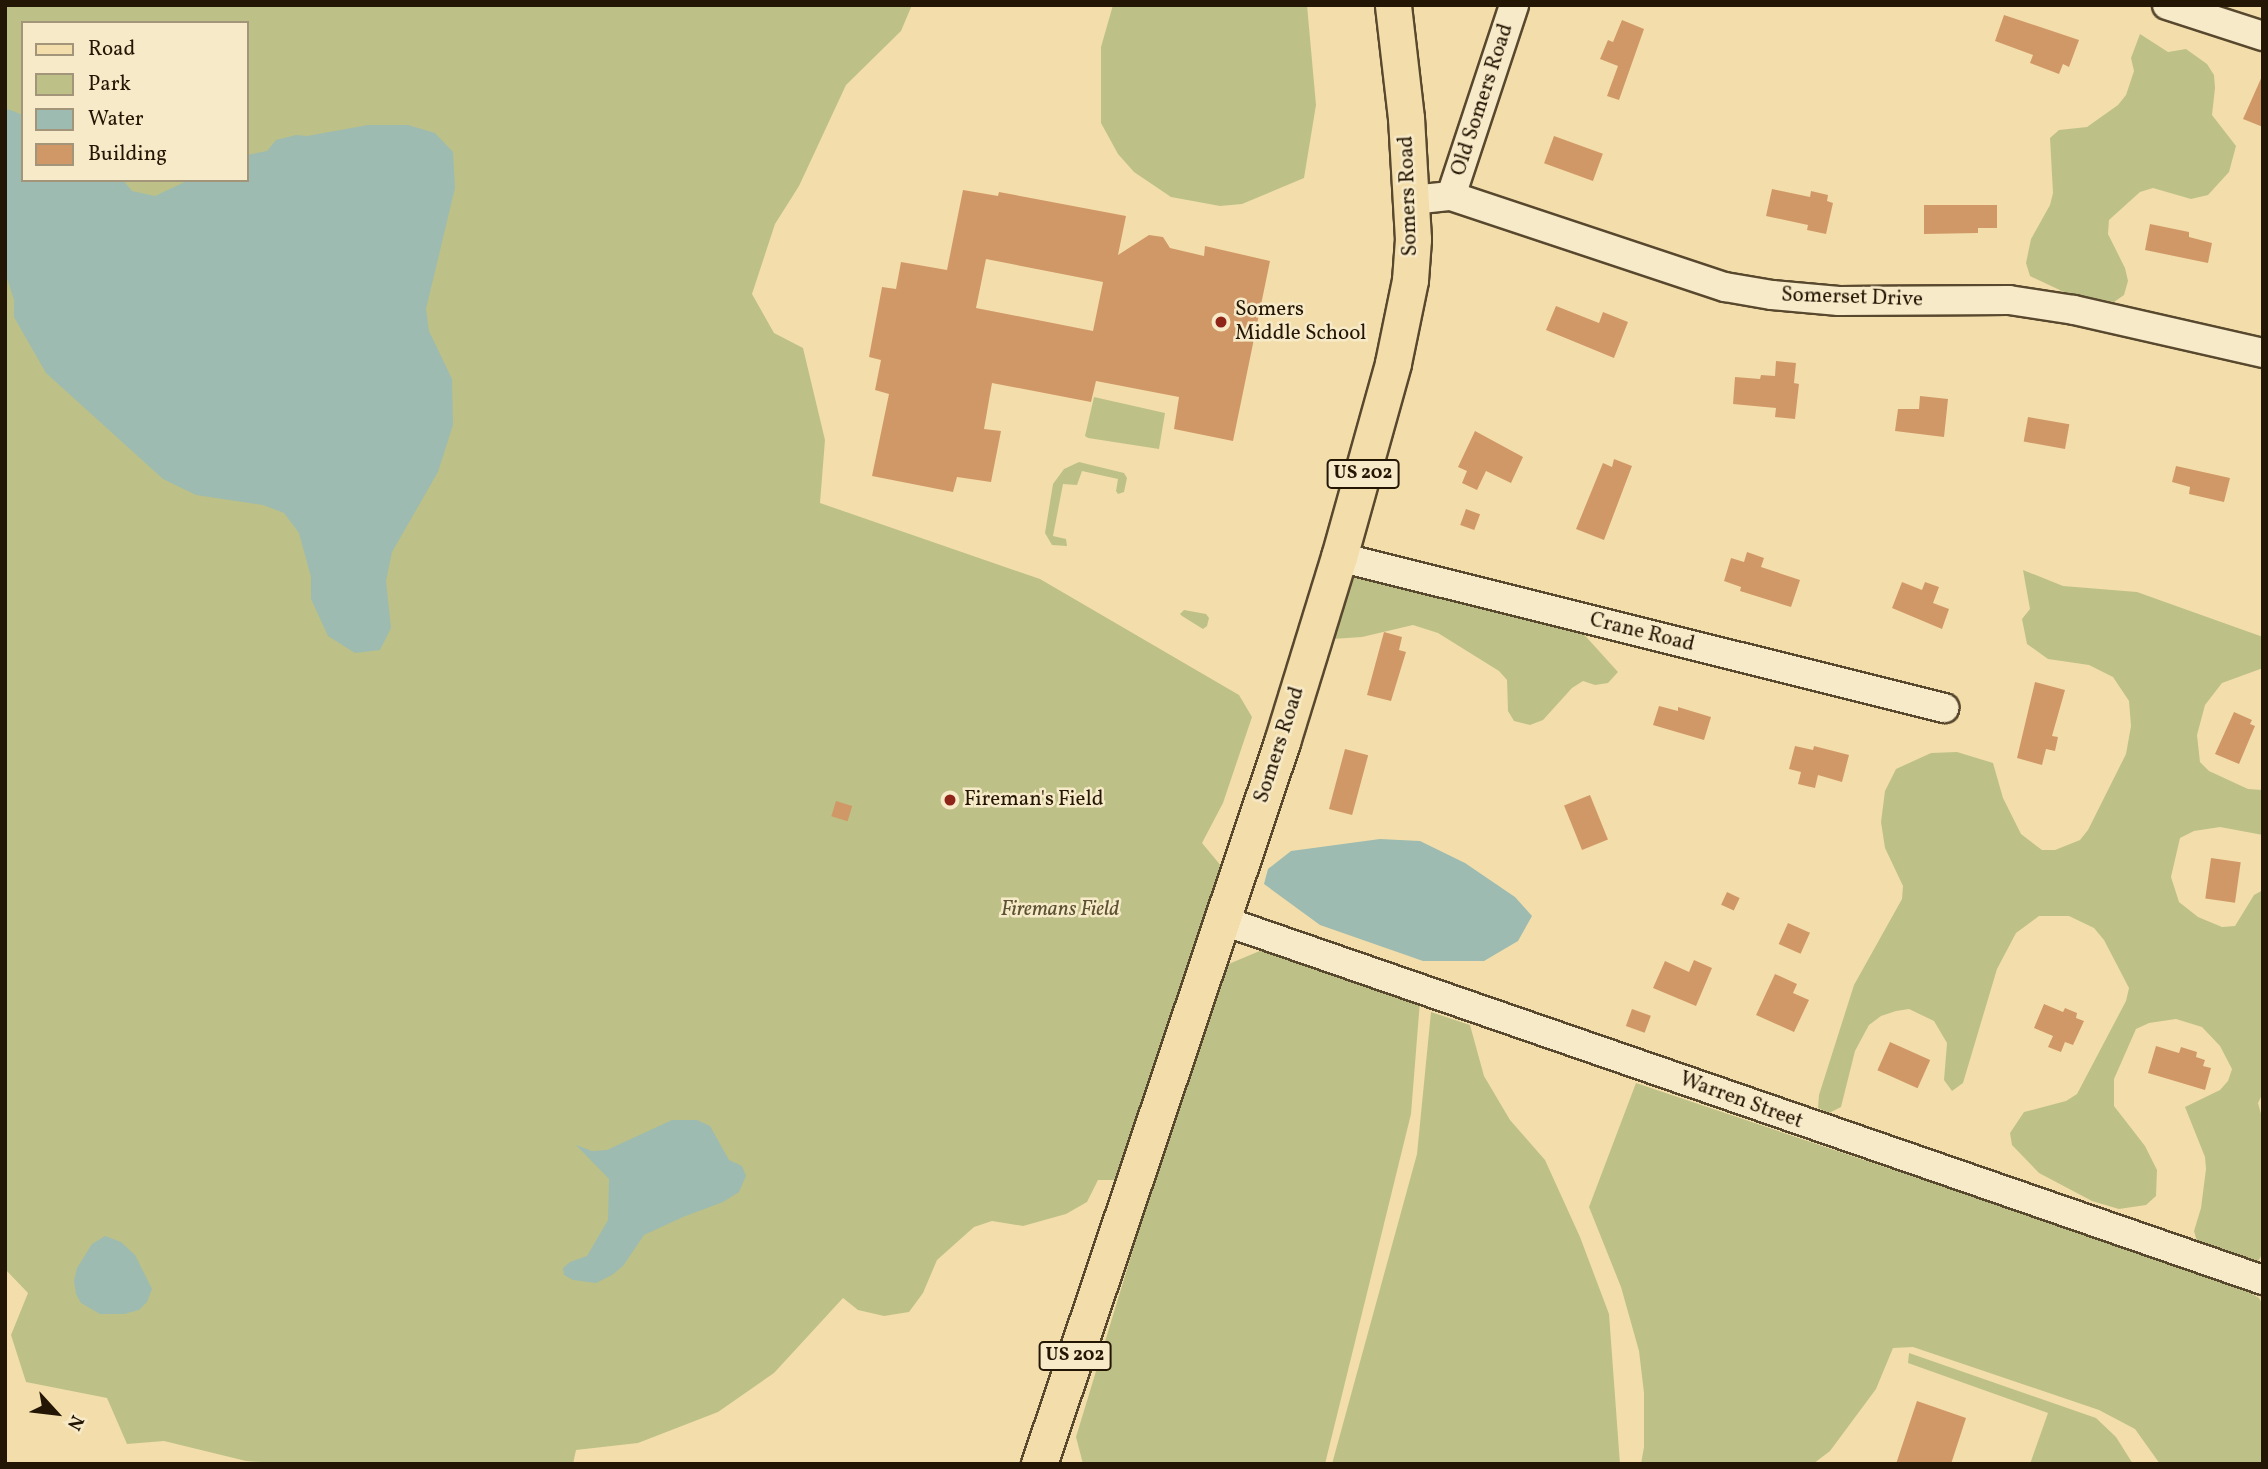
<!DOCTYPE html>
<style>
body{margin:0}
#map{position:relative;width:2268px;height:1469px;overflow:hidden;background:#f3deab;font-family:Vollkorn,serif}
div>[style]{position:absolute}
[style*='--x']{left:calc(var(--x)*1px);top:calc(var(--y)*1px);width:calc(var(--w)*1px);rotate:calc(var(--a)*1deg)}
.green>*{inset:0;background:#bdc187}
.water>*{inset:0;background:#9dbbb0}
.building>*{inset:0;background:#d19867;transform-origin:0 0}
.roads{filter:drop-shadow(2px 0 #58482e) drop-shadow(-2px 0 #58482e) drop-shadow(0 2px #58482e) drop-shadow(0 -2px #58482e)}
.minor>*{height:28px;margin:-14px;padding:0 14px;transform-origin:14px;border-radius:14px;background:#f7eac8}
.major>*{height:35px;margin:-17.5px;padding:0 17.5px;transform-origin:17.5px;border-radius:17.5px;background:#f3deab}
.dots>*{width:19px;height:19px;translate:-50% -50%;box-sizing:border-box;border:4px solid #f7eac8;border-radius:50%}
span{translate:-50% -50%;white-space:nowrap;text-align:center;line-height:1.15;-webkit-text-stroke:5px #f7eac8;paint-order:stroke}
.shield-label span{padding:2px 5px;background:#f7eac8;border:2px solid;border-radius:5px;-webkit-text-stroke-width:0}
.shield-label{font-size:19px;color:#241604;font-weight:700}
.street-label{font-size:21px;color:#241604}
.poi-label{font-size:21px;color:#241604}
.left{translate:0 -50%;text-align:left}
.park-label{font-size:21px;color:#5a5232;font-style:italic}
.frame{position:absolute;inset:0;border:7px solid #241604;pointer-events:none}
.legend{position:absolute;left:21px;top:21px;width:228px;height:161px;box-sizing:border-box;background:#f7eac8;border:2px solid #a3957a;margin:0;padding:9px 12px;list-style:none;font-size:21px;color:#241604}
.legend li{display:flex;align-items:center;gap:14px;height:35px}
.legend b{width:35px;border:2px solid #a3957a}
.north{position:absolute;left:21px;top:1378px;width:70px;height:70px;-webkit-text-stroke:5px #f7eac8;paint-order:stroke;rotate:117deg;font-size:19px;font-weight:700;line-height:28px;text-align:center;color:#241604}
.north::after{content:'';display:block;margin:auto;width:24px;height:32px;background:#241604;clip-path:polygon(50% 0,100% 100%,50% 72%,0 100%)}
</style>
<div id="map">
<div class="green">
<div style="clip-path:polygon(evenodd,5px 5px,912px 5px,901px 31px,846px 85px,799px 186px,775px 224px,752px 294px,774px 333px,803px 348px,825px 440px,820px 503px,1040px 579px,1239px 695px,1252px 717px,1223px 803px,1202px 843px,1222px 867px,1120px 1180px,1098px 1180px,1087px 1202px,1066px 1214px,1023px 1226px,992px 1221px,974px 1227px,937px 1260px,923px 1293px,909px 1312px,884px 1316px,858px 1310px,843px 1298px,774px 1373px,718px 1412px,638px 1443px,576px 1450px,573px 1464px,291px 1464px,246px 1461px,164px 1441px,127px 1444px,107px 1398px,26px 1382px,11px 1335px,28px 1293px,5px 1269px,5px 5px,23px 23px,247px 23px,247px 180px,23px 180px,23px 23px)"></div>
<div style="clip-path:polygon(1113px 5px,1307px 5px,1316px 105px,1304px 178px,1242px 204px,1220px 206px,1171px 197px,1134px 172px,1118px 154px,1101px 123px,1101px 47px)"></div>
<div style="clip-path:polygon(2140px 34px,2168px 52px,2186px 49px,2207px 64px,2214px 75px,2215px 88px,2212px 115px,2236px 146px,2229px 172px,2208px 195px,2191px 199px,2153px 188px,2140px 192px,2109px 220px,2108px 234px,2125px 268px,2128px 281px,2124px 295px,2114px 302px,2064px 292px,2030px 276px,2026px 263px,2031px 239px,2050px 205px,2053px 193px,2050px 138px,2059px 130px,2087px 127px,2118px 105px,2126px 95px,2134px 71px,2131px 58px)"></div>
<div style="clip-path:polygon(1094px 397px,1165px 413px,1159px 449px,1088px 438px,1085px 436px)"></div>
<div style="clip-path:polygon(1079px 462px,1124px 473px,1127px 478px,1124px 492px,1118px 494px,1116px 491px,1118px 479px,1082px 471px,1077px 485px,1063px 484px,1053px 536px,1066px 539px,1067px 546px,1052px 545px,1045px 533px,1053px 484px,1064px 469px)"></div>
<div style="clip-path:polygon(1345px 569px,1579px 629px,1618px 672px,1608px 683px,1595px 685px,1583px 681px,1572px 688px,1543px 720px,1530px 725px,1514px 721px,1508px 711px,1507px 680px,1499px 671px,1438px 633px,1413px 625px,1362px 637px,1332px 639px)"></div>
<div style="clip-path:polygon(2023px 570px,2063px 586px,2137px 592px,2263px 637px,2263px 668px,2222px 683px,2205px 705px,2197px 735px,2200px 762px,2209px 771px,2248px 789px,2263px 790px,2263px 835px,2220px 827px,2194px 831px,2180px 838px,2171px 877px,2179px 902px,2198px 917px,2222px 927px,2235px 926px,2254px 895px,2263px 890px,2263px 1093px,2258px 1103px,2263px 1121px,2263px 1253px,2258px 1261px,2245px 1265px,2198px 1245px,2194px 1231px,2201px 1208px,2206px 1169px,2205px 1157px,2185px 1107px,2220px 1090px,2228px 1081px,2232px 1069px,2220px 1046px,2202px 1027px,2176px 1019px,2149px 1023px,2136px 1029px,2114px 1079px,2114px 1106px,2145px 1146px,2157px 1170px,2156px 1196px,2146px 1205px,2119px 1209px,2092px 1201px,2039px 1173px,2012px 1145px,2010px 1133px,2024px 1112px,2066px 1101px,2077px 1094px,2126px 1001px,2129px 988px,2104px 940px,2094px 928px,2069px 916px,2039px 916px,2016px 933px,1997px 969px,1963px 1083px,1952px 1091px,1944px 1080px,1947px 1043px,1934px 1021px,1909px 1009px,1896px 1011px,1881px 1016px,1869px 1025px,1863px 1036px,1855px 1051px,1841px 1107px,1829px 1113px,1818px 1108px,1819px 1095px,1854px 985px,1902px 899px,1903px 886px,1885px 848px,1881px 822px,1885px 791px,1896px 769px,1931px 753px,1957px 752px,1993px 763px,2003px 798px,2021px 834px,2042px 850px,2055px 850px,2080px 840px,2088px 830px,2126px 754px,2131px 726px,2129px 701px,2113px 677px,2089px 665px,2048px 659px,2027px 644px,2022px 619px,2030px 609px)"></div>
<div style="clip-path:polygon(1184px 610px,1206px 614px,1209px 618px,1207px 626px,1203px 629px,1182px 616px,1180px 614px)"></div>
<div style="clip-path:polygon(1262px 950px,1420px 1001px,1411px 1114px,1325px 1464px,1083px 1464px,1076px 1437px,1207px 1006px,1224px 966px)"></div>
<div style="clip-path:polygon(1431px 1012px,1470px 1025px,1484px 1076px,1510px 1120px,1545px 1160px,1580px 1237px,1609px 1314px,1620px 1464px,1332px 1464px,1417px 1154px)"></div>
<div style="clip-path:polygon(1636px 1083px,2238px 1286px,2259px 1298px,2263px 1305px,2263px 1464px,2160px 1464px,2135px 1429px,2099px 1410px,1913px 1347px,1893px 1348px,1876px 1389px,1830px 1451px,1813px 1464px,1641px 1464px,1644px 1447px,1644px 1393px,1639px 1351px,1621px 1287px,1589px 1207px)"></div>
<div style="clip-path:polygon(1909px 1353px,2096px 1418px,2116px 1437px,2133px 1464px,2030px 1464px,2048px 1413px,1908px 1363px)"></div>
</div>
<div class="water">
<div style="clip-path:polygon(5px 108px,23px 115px,23px 180px,123px 180px,132px 191px,155px 196px,189px 180px,247px 180px,247px 155px,267px 151px,276px 140px,296px 135px,307px 136px,368px 125px,408px 125px,435px 133px,453px 152px,455px 188px,426px 309px,429px 331px,452px 379px,453px 425px,438px 472px,392px 552px,386px 581px,391px 628px,380px 650px,355px 653px,328px 636px,311px 599px,311px 577px,299px 533px,284px 513px,263px 505px,196px 495px,163px 479px,46px 373px,14px 317px,14px 300px,5px 272px)"></div>
<div style="clip-path:polygon(1380px 839px,1420px 841px,1465px 863px,1515px 897px,1532px 916px,1518px 941px,1484px 961px,1423px 961px,1320px 925px,1264px 884px,1268px 869px,1291px 851px)"></div>
<div style="clip-path:polygon(672px 1120px,697px 1120px,710px 1126px,729px 1160px,742px 1166px,746px 1176px,739px 1192px,723px 1202px,683px 1217px,644px 1235px,623px 1266px,612px 1275px,596px 1283px,573px 1280px,564px 1275px,563px 1268px,570px 1262px,587px 1256px,608px 1220px,609px 1179px,576px 1145px,592px 1151px,607px 1150px)"></div>
<div style="clip-path:polygon(105px 1236px,121px 1242px,135px 1255px,152px 1289px,147px 1302px,139px 1310px,124px 1314px,100px 1314px,81px 1303px,76px 1294px,74px 1281px,77px 1268px,92px 1244px)"></div>
</div>
<div class="building">
<div style="clip-path:polygon(2004px 15px,2079px 40px,2069px 67px,2063px 64px,2059px 74px,2030px 63px,2033px 55px,1995px 41px)"></div>
<div style="clip-path:polygon(1622px 20px,1644px 29px,1619px 100px,1607px 96px,1618px 66px,1600px 59px,1608px 40px,1613px 42px)"></div>
<div style="clip-path:polygon(2263px 74px,2263px 127px,2243px 119px)"></div>
<div style="left:1554px;top:136px;width:52px;height:29px;rotate:20deg"></div>
<div style="clip-path:polygon(1772px 189px,1810px 197px,1811px 191px,1828px 195px,1827px 201px,1833px 203px,1826px 234px,1807px 230px,1808px 225px,1766px 216px)"></div>
<div style="clip-path:polygon(evenodd,963px 190px,998px 196px,999px 192px,1126px 216px,1118px 255px,1149px 235px,1163px 237px,1170px 248px,1204px 256px,1205px 246px,1270px 261px,1233px 441px,1174px 429px,1179px 397px,1096px 381px,1091px 402px,992px 383px,984px 429px,1001px 431px,991px 482px,957px 477px,953px 492px,872px 476px,889px 394px,875px 390px,881px 360px,869px 357px,882px 287px,896px 289px,901px 262px,947px 270px,963px 190px,986px 259px,1103px 282px,1093px 331px,976px 308px,986px 259px)"></div>
<div style="clip-path:polygon(1924px 205px,1997px 205px,1997px 228px,1978px 228px,1978px 233px,1924px 234px)"></div>
<div style="clip-path:polygon(2150px 224px,2189px 232px,2189px 237px,2212px 243px,2208px 263px,2145px 250px)"></div>
<div style="clip-path:polygon(1556px 306px,1599px 323px,1603px 312px,1628px 322px,1614px 358px,1546px 330px)"></div>
<div style="clip-path:polygon(1776px 361px,1796px 363px,1794px 383px,1799px 384px,1795px 419px,1775px 417px,1776px 408px,1733px 404px,1735px 377px,1760px 379px,1761px 375px,1775px 376px)"></div>
<div style="clip-path:polygon(1920px 396px,1948px 399px,1944px 437px,1895px 431px,1898px 409px,1919px 409px)"></div>
<div style="left:2028px;top:417px;width:42px;height:25px;rotate:10deg"></div>
<div style="clip-path:polygon(1475px 431px,1523px 457px,1511px 483px,1486px 471px,1477px 490px,1462px 483px,1467px 471px,1458px 467px)"></div>
<div style="clip-path:polygon(1614px 459px,1632px 466px,1604px 540px,1576px 529px,1603px 463px,1612px 467px)"></div>
<div style="clip-path:polygon(2176px 466px,2230px 478px,2224px 502px,2189px 494px,2190px 487px,2172px 482px)"></div>
<div style="left:1466px;top:509px;width:15px;height:17px;rotate:20deg"></div>
<div style="clip-path:polygon(1747px 552px,1764px 558px,1761px 567px,1800px 580px,1791px 607px,1740px 591px,1741px 587px,1724px 581px,1731px 558px,1744px 562px)"></div>
<div style="clip-path:polygon(1902px 582px,1922px 590px,1925px 582px,1939px 587px,1933px 603px,1949px 609px,1942px 629px,1892px 608px)"></div>
<div style="clip-path:polygon(1384px 632px,1402px 637px,1399px 650px,1406px 652px,1391px 701px,1367px 695px)"></div>
<div style="clip-path:polygon(2035px 682px,2065px 690px,2052px 736px,2058px 737px,2055px 751px,2046px 749px,2042px 765px,2017px 758px)"></div>
<div style="clip-path:polygon(1659px 706px,1678px 711px,1678px 707px,1711px 717px,1704px 740px,1653px 725px)"></div>
<div style="clip-path:polygon(2234px 712px,2252px 720px,2250px 724px,2255px 726px,2239px 764px,2215px 754px)"></div>
<div style="clip-path:polygon(1795px 746px,1813px 750px,1814px 746px,1849px 755px,1842px 782px,1818px 775px,1815px 788px,1798px 784px,1801px 772px,1789px 769px)"></div>
<div style="left:1345px;top:749px;width:24px;height:62px;rotate:15deg"></div>
<div style="left:1590px;top:795px;width:48px;height:28px;rotate:68deg"></div>
<div style="left:836px;top:801px;width:17px;height:16px;rotate:17deg"></div>
<div style="left:2211px;top:858px;width:30px;height:41px;rotate:8deg"></div>
<div style="left:1727px;top:892px;width:14px;height:14px;rotate:25deg"></div>
<div style="left:1788px;top:923px;width:24px;height:23px;rotate:24deg"></div>
<div style="clip-path:polygon(1694px 960px,1712px 968px,1696px 1006px,1653px 988px,1665px 961px,1689px 972px)"></div>
<div style="clip-path:polygon(1775px 974px,1797px 984px,1793px 993px,1809px 1000px,1794px 1032px,1756px 1015px)"></div>
<div style="clip-path:polygon(2044px 1004px,2063px 1012px,2065px 1008px,2077px 1013px,2076px 1018px,2084px 1021px,2073px 1045px,2065px 1042px,2061px 1052px,2048px 1047px,2053px 1036px,2034px 1028px)"></div>
<div style="left:1632px;top:1009px;width:20px;height:18px;rotate:20deg"></div>
<div style="left:1890px;top:1042px;width:44px;height:31px;rotate:24deg"></div>
<div style="clip-path:polygon(2156px 1046px,2179px 1053px,2181px 1047px,2197px 1052px,2196px 1057px,2205px 1060px,2203px 1066px,2211px 1068px,2205px 1090px,2148px 1073px)"></div>
<div style="clip-path:polygon(1917px 1401px,1966px 1418px,1951px 1464px,1896px 1464px)"></div>
</div>
<div class="roads">
<div class="minor">
<div style="--x:2167;--y:5;--w:101;--a:17.9"></div>
<div style="--x:1451;--y:196;--w:201;--a:-71.7"></div>
<div style="--x:1412;--y:200;--w:39;--a:-6"></div>
<div style="--x:1451;--y:196;--w:289;--a:18.4"></div>
<div style="--x:1725;--y:287;--w:48;--a:9.7"></div>
<div style="--x:1772;--y:295;--w:67;--a:5.1"></div>
<div style="--x:1839;--y:301;--w:170;--a:-0.3"></div>
<div style="--x:2009;--y:300;--w:66;--a:8.7"></div>
<div style="--x:2074;--y:310;--w:194;--a:12.8"></div>
<div style="--x:1339;--y:557;--w:624;--a:14.01"></div>
<div style="--x:1221;--y:920;--w:1102;--a:19.06"></div>
</div>
<div class="major">
<div style="--x:1039;--y:1464;--w:762;--a:-71.4"></div>
<div style="--x:1282;--y:742;--w:194;--a:-72.9"></div>
<div style="--x:1339;--y:557;--w:201;--a:-74.4"></div>
<div style="--x:1393;--y:363;--w:85;--a:-78.4"></div>
<div style="--x:1410;--y:280;--w:41;--a:-85.8"></div>
<div style="--x:1413;--y:239;--w:121;--a:-93.3"></div>
<div style="--x:1406;--y:118;--w:114;--a:-96.6"></div>
</div>
</div>
<div class="dots">
<div style="left:1221px;top:322px;background:#8f2418"></div>
<div style="left:950px;top:800px;background:#8f2418"></div>
</div>
<div class="shield-label">
<span style="left:1363px;top:474px">US 202</span>
<span style="left:1075px;top:1356px">US 202</span>
</div>
<div class="street-label">
<span style="left:1483px;top:100px;rotate:-72deg">Old Somers Road</span>
<span style="left:1409px;top:196px;rotate:-92deg">Somers Road</span>
<span style="left:1852px;top:298px;rotate:2deg">Somerset Drive</span>
<span style="left:1642px;top:633px;rotate:14deg">Crane Road</span>
<span style="left:1280px;top:745px;rotate:-72deg">Somers Road</span>
<span style="left:1741px;top:1101px;rotate:20deg">Warren Street</span>
</div>
<div class="poi-label">
<span class="left" style="left:1235px;top:322px">Somers<br>Middle School</span>
<span class="left" style="left:964px;top:800px">Fireman's Field</span>
</div>
<div class="park-label">
<span style="left:1060px;top:910px">Firemans Field</span>
</div>
<div class="frame"></div>
<ul class="legend">
<li><b style="height:9px;background:#f3deab"></b>Road</li>
<li><b style="height:19px;background:#bdc187"></b>Park</li>
<li><b style="height:19px;background:#9dbbb0"></b>Water</li>
<li><b style="height:19px;background:#d19867"></b>Building</li>
</ul>
<div class="north">N</div>
</div>
